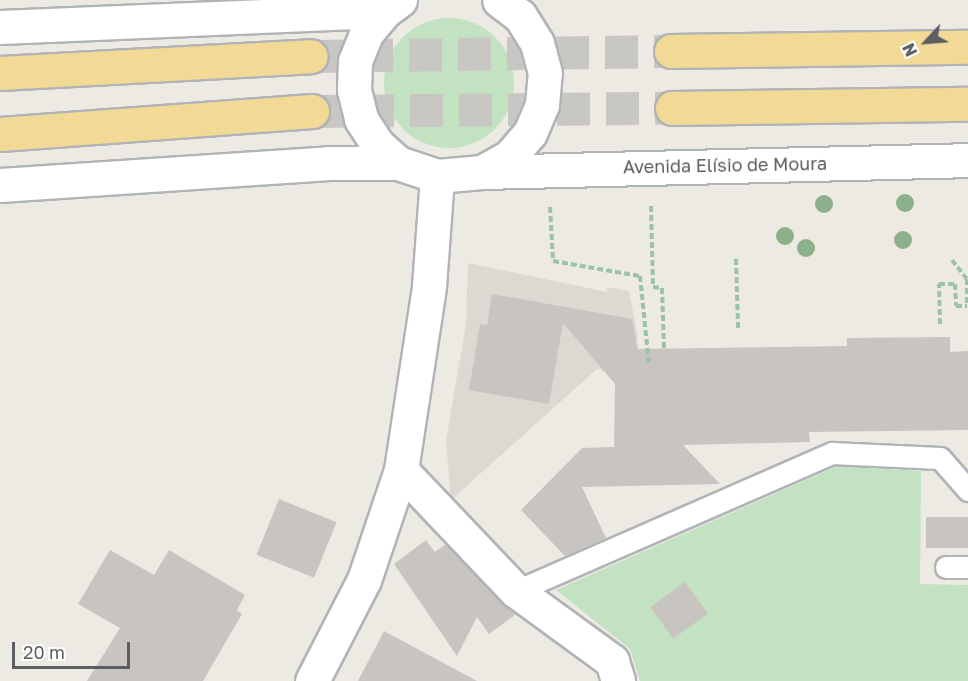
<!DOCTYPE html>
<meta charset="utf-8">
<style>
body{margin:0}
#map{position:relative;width:968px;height:681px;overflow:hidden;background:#edeae3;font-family:"Golos Text",sans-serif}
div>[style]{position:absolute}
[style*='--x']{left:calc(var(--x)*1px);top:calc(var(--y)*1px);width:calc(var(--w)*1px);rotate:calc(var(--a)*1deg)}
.education>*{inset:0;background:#dcd9d2}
.green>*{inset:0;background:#c3e2c2}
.round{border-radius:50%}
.building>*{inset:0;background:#c8c5c0;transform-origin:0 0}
.highway-tunnel>*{height:33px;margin-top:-16.5px;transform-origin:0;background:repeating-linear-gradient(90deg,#c8c7c3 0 33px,transparent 0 49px)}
.path>*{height:4px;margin-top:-2px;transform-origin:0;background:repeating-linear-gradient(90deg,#9cc2a7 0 6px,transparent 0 9px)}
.roads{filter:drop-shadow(2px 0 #b1b4b7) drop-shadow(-2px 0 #b1b4b7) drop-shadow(0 2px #b1b4b7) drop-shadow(0 -2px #b1b4b7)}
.lane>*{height:21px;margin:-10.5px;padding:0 10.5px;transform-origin:10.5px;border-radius:10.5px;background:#fff}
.street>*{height:33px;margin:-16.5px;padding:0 16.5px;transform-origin:16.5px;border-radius:16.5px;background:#fff}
.secondary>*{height:33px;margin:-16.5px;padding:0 16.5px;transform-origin:16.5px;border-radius:16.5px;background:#fff}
.highway>*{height:33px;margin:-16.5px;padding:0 16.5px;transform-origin:16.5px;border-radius:16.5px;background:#f2d995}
.trees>*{width:18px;height:18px;margin:-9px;border-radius:50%;background:#8cb089}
span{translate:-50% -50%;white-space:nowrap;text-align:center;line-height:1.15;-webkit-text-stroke:4.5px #fff;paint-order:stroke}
.street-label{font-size:18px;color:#5b5f62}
.north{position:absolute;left:896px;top:12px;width:60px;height:60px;-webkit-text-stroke:4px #fff;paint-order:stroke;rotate:244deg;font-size:16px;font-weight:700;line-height:24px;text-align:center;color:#5b5f62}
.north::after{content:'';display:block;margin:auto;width:21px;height:27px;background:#5b5f62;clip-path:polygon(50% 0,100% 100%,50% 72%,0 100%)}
.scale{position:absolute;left:12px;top:642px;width:118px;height:27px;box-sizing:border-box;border:3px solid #5b5f62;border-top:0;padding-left:8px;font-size:18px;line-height:21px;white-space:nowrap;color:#5b5f62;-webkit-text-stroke:4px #fff;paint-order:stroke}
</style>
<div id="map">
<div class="education">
<div style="clip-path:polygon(468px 263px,607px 292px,607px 287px,629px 291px,638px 338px,603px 372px,598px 368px,451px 500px,446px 441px,466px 324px)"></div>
</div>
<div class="green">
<div class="round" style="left:384px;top:18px;width:130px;height:130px"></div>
<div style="clip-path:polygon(838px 466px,921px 471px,920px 584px,968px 585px,968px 681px,640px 681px,630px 649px,556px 590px)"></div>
</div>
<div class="building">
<div style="clip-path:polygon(492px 294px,632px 319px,638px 349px,847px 346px,847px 338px,950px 337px,950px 352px,968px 351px,968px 430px,809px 432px,810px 442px,683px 445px,720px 484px,582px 487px,606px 538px,565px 556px,521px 510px,582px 448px,614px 447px,615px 384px,563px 323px,549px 404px,469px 390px,480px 324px,487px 325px)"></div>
<div style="left:279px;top:499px;width:62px;height:60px;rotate:22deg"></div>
<div style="left:926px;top:517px;width:42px;height:31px"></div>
<div style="clip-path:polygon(426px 540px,435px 552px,446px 544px,515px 615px,489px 634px,477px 617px,457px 656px,394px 564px)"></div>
<div style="clip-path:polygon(110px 550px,154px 575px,169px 550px,245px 595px,237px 610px,242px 614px,203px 681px,87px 681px,120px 628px,78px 604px)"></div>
<div style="left:685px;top:582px;width:39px;height:43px;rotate:54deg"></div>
<div style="clip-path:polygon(384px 631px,477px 681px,358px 681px)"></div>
</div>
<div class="highway-tunnel">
<div style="--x:311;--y:56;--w:360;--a:-0.8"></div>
<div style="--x:312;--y:111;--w:360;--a:-0.5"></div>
</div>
<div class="path">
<div style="--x:651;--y:206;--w:81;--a:88.6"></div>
<div style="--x:653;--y:287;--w:9;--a:6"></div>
<div style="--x:662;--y:288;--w:60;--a:88.1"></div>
<div style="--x:550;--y:207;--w:54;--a:86.8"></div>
<div style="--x:553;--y:261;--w:88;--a:9.8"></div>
<div style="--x:640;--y:276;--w:88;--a:84.2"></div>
<div style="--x:736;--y:259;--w:69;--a:88.3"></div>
<div style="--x:952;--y:260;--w:24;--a:52"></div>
<div style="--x:967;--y:279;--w:27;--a:90"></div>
<div style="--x:940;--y:324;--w:40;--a:-91.4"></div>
<div style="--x:939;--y:284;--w:16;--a:0"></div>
<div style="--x:955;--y:284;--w:22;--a:87"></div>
<div style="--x:956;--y:306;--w:11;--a:0"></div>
</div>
<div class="roads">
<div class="lane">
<div style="--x:946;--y:567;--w:22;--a:0"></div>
<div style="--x:516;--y:591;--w:345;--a:-23.6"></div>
<div style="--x:832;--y:453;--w:108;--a:2.7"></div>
<div style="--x:940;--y:458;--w:43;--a:48.8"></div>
</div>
<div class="street">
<div style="--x:482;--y:172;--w:486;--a:-1.4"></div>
<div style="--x:401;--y:470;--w:167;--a:46.5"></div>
<div style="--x:516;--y:591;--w:119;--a:36.1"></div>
<div style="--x:612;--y:661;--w:21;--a:73"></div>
</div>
<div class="secondary">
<div style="--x:400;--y:0;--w:19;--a:144"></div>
<div style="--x:385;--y:11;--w:30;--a:130"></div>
<div style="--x:366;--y:34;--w:29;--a:112"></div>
<div style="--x:355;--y:61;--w:29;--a:92"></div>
<div style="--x:354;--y:90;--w:30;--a:76"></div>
<div style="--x:361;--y:119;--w:30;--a:57"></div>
<div style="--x:377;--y:144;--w:28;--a:42"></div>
<div style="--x:398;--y:163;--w:41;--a:18.4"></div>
<div style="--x:437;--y:176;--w:45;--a:-5.1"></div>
<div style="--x:482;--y:172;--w:31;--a:-29"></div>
<div style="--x:509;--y:157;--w:32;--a:-49"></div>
<div style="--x:530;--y:133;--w:30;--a:-67"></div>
<div style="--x:542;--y:105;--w:32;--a:-85"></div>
<div style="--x:545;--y:73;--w:31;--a:-105"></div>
<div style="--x:537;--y:43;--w:32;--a:-122"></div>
<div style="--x:520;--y:16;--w:26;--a:-143"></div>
<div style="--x:0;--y:27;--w:385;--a:-2.4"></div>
<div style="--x:0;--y:185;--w:330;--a:-3.8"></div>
<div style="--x:329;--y:163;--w:69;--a:0"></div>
<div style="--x:312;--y:681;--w:114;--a:-62.8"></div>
<div style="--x:364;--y:580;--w:116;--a:-71.4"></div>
<div style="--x:401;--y:470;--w:186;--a:-81.3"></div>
<div style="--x:429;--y:286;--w:110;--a:-85.8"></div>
</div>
<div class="highway">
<div style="--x:671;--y:51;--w:297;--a:-0.8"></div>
<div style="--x:0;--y:73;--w:311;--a:-3.1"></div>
<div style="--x:672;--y:108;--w:296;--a:-0.8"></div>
<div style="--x:0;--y:134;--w:313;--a:-4.2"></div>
</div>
</div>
<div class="trees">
<div style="left:905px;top:203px"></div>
<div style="left:824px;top:204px"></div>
<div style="left:785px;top:236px"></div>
<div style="left:903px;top:240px"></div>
<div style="left:806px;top:248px"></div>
</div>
<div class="street-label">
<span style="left:725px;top:165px;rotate:-1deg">Avenida Elísio de Moura</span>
</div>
<div class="north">N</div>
<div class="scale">20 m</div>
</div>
